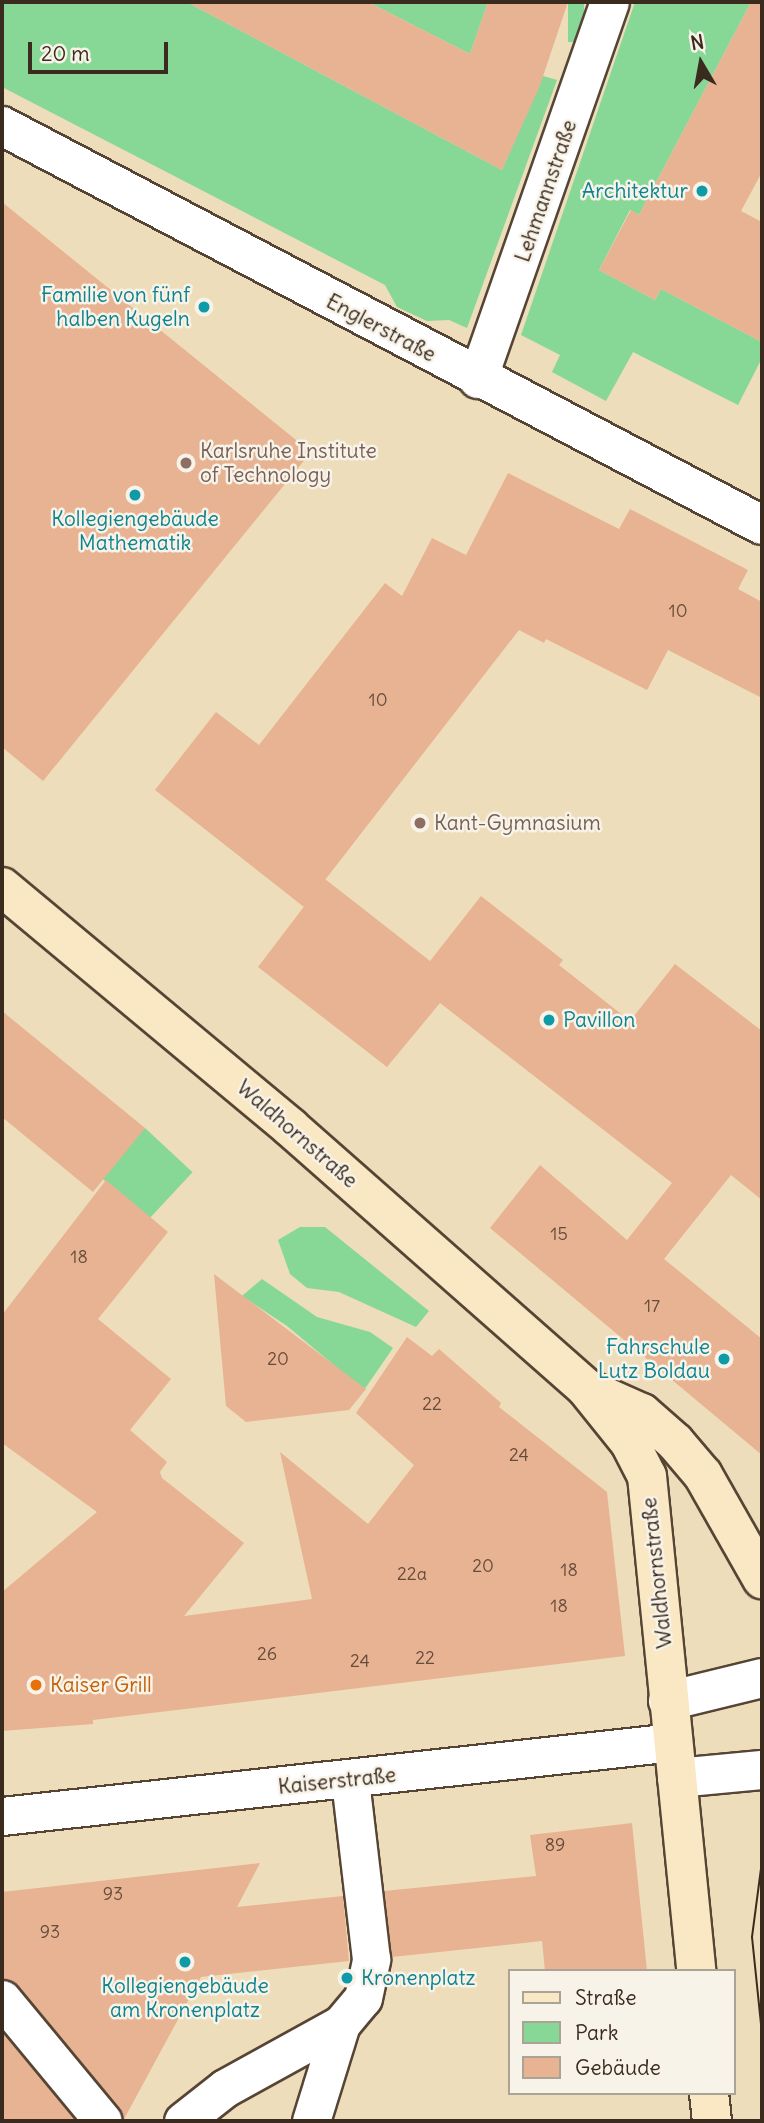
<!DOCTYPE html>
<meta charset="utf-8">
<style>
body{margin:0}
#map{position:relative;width:764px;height:2123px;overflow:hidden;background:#edddba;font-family:Delius,sans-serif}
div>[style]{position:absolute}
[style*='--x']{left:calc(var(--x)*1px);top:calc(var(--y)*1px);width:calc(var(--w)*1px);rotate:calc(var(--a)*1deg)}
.green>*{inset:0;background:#87d797;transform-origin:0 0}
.building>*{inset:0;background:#e8b392}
.roads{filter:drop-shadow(2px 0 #564535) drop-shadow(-2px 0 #564535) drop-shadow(0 2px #564535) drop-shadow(0 -2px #564535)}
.pedestrian>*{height:37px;margin:-18.5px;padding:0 18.5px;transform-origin:18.5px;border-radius:18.5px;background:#fff}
.minor>*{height:38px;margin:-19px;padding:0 19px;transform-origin:19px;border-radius:19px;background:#fff}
.secondary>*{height:38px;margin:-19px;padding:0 19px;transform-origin:19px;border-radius:19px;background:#fae7c3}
.tram>*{height:2px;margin:-1px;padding:0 1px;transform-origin:1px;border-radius:1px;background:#3b2a1e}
.dots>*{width:19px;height:19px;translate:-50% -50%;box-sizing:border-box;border:4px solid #f7f3e8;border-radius:50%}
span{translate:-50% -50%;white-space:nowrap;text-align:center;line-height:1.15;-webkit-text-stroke:5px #f7f3e8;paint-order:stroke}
.number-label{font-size:18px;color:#664c3b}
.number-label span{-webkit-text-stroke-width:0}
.street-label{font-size:21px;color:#3b2a1e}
.culture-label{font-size:21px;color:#0d838f}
.right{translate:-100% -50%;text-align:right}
.left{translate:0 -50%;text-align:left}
.education-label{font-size:21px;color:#785e54}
.food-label{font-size:21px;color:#c56008}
.frame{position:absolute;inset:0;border:4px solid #3b2a1e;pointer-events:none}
.legend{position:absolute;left:508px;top:1969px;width:228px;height:126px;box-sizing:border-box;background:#f7f3e8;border:2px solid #aca397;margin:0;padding:9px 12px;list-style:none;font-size:21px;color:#3b2a1e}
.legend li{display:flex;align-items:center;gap:14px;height:35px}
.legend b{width:35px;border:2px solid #aca397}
.north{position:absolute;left:666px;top:28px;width:70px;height:70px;-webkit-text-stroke:5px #f7f3e8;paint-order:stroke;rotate:350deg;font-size:19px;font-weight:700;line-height:28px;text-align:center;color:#3b2a1e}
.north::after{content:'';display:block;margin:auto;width:24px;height:32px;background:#3b2a1e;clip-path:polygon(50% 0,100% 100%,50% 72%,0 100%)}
.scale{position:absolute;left:28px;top:42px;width:140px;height:32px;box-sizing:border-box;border:4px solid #3b2a1e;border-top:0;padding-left:9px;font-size:21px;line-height:24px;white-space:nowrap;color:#3b2a1e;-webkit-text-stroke:5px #f7f3e8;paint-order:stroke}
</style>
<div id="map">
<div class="green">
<div style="clip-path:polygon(2px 2px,187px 2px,502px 170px,543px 76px,557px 80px,467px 328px,449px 320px,427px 321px,397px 307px,385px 285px,2px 87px)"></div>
<div style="clip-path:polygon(368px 2px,488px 2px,470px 54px)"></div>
<div style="left:568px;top:2px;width:16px;height:40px"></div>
<div style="clip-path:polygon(635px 2px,751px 2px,639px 215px,630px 210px,599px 270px,655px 300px,661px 289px,762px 342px,762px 358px,738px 405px,633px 352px,606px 401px,552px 372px,560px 355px,521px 335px)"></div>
<div style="left:145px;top:1128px;width:65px;height:66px;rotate:43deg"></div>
<div style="clip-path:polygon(300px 1227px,325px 1227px,429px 1311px,416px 1327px,339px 1292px,307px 1288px,290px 1274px,278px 1240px)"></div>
<div style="clip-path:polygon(262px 1279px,317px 1317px,370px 1332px,393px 1348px,364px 1390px,287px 1326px,242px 1296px)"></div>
</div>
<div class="building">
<div style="clip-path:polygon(187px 2px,368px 2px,470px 54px,488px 2px,568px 2px,539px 88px,502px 170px)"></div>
<div style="clip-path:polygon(751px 2px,762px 2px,762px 172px,741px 211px,762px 222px,762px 342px,661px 289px,655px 300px,599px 270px,631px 210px,639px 215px)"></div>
<div style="clip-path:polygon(2px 202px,311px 452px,43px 781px,2px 747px)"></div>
<div style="clip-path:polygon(508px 473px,619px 529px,630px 509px,748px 570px,738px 589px,762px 602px,762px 698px,668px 650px,647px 690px,546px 639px,544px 643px,519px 630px,304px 907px,155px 790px,216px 712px,259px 745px,385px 583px,402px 596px,432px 538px,466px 555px)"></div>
<div style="clip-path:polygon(325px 879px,430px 961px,481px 896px,563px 960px,559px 965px,630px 1021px,675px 964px,762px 1031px,762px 1200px,731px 1175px,664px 1259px,762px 1339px,762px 1455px,490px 1228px,540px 1165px,627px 1240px,672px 1183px,440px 1003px,387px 1067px,258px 967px)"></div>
<div style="clip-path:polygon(2px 1011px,145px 1128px,93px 1192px,2px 1117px)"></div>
<div style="clip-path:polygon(106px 1180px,168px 1232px,98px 1319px,171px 1379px,130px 1430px,167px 1462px,160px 1472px,162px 1478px,244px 1543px,184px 1616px,312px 1599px,280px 1452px,368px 1524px,414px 1465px,356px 1413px,407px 1337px,432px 1356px,439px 1349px,501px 1403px,499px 1407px,607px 1492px,625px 1656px,93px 1720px,93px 1724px,2px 1731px,2px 1592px,97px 1512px,2px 1443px,2px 1315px)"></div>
<div style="clip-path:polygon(214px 1274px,366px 1389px,349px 1410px,246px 1422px,226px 1406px)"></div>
<div style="clip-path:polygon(632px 1823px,647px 1971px,545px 1971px,542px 1941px,392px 1957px,384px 1891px,536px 1876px,530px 1835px)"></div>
<div style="clip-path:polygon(260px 1863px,237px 1907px,343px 1896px,349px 1961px,201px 1977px,123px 2121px,119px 2108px,18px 1986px,2px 1979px,2px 1892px)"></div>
<div style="clip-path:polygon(2px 2032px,76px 2121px,2px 2121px)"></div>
</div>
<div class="roads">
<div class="pedestrian">
<div style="--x:2;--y:1816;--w:675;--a:-6.29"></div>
<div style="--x:2;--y:1999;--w:158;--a:50.4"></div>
<div style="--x:183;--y:2121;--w:53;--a:-38.2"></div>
<div style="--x:225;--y:2088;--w:132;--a:-28.9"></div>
<div style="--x:341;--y:2024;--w:34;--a:-50"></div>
<div style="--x:363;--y:1998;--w:40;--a:-78"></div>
<div style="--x:371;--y:1959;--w:181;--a:-96.7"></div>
<div style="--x:311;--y:2121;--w:102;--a:-72.8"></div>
</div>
<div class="minor">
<div style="--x:2;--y:126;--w:858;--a:27.7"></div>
<div style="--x:478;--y:379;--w:399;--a:-70.7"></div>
<div style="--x:668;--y:1701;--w:97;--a:-13.7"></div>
<div style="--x:677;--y:1778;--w:85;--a:-5.4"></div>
</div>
<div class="secondary">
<div style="--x:2;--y:887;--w:375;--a:39.8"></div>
<div style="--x:290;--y:1127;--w:395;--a:41.4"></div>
<div style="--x:586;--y:1388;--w:70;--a:51.3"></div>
<div style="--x:630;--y:1443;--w:37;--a:63"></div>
<div style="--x:647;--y:1476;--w:497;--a:84.3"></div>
<div style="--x:588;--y:1389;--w:59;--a:24"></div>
<div style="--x:642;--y:1413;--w:44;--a:41.3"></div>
<div style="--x:675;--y:1442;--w:43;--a:49.7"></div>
<div style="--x:703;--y:1475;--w:120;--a:60.4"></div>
<div style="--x:709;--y:2093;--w:28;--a:84"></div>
</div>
</div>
<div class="tram">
<div style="--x:762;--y:1861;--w:77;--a:97.5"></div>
<div style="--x:752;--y:1937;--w:98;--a:84.1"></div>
</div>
<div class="dots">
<div style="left:702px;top:191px;background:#0f9aa8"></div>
<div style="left:204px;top:307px;background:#0f9aa8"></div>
<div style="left:186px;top:463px;background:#8d6e63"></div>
<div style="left:135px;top:495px;background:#0f9aa8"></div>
<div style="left:420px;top:823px;background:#8d6e63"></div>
<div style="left:549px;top:1020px;background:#0f9aa8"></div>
<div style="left:724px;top:1359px;background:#0f9aa8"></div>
<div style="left:36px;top:1685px;background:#e8710a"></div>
<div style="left:185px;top:1962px;background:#0f9aa8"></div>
<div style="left:347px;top:1978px;background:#0f9aa8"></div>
</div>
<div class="number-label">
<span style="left:678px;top:611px">10</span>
<span style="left:378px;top:700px">10</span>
<span style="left:559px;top:1234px">15</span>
<span style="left:79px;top:1257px">18</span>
<span style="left:652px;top:1306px">17</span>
<span style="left:278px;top:1359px">20</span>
<span style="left:432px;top:1404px">22</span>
<span style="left:519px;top:1455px">24</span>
<span style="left:483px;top:1566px">20</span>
<span style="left:569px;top:1570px">18</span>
<span style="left:412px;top:1574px">22a</span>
<span style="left:559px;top:1606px">18</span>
<span style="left:267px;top:1654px">26</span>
<span style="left:425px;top:1658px">22</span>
<span style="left:360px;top:1661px">24</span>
<span style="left:555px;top:1845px">89</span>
<span style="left:113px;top:1894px">93</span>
<span style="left:50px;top:1932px">93</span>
</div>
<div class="street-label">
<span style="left:546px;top:191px;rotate:-71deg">Lehmannstraße</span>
<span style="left:381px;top:328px;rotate:28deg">Englerstraße</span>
<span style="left:297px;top:1134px;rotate:41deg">Waldhornstraße</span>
<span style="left:657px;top:1573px;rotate:-96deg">Waldhornstraße</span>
<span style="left:337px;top:1781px;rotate:-6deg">Kaiserstraße</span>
</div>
<div class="culture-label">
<span class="right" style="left:688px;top:191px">Architektur</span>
<span class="right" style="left:190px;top:307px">Familie von fünf<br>halben Kugeln</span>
<span style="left:135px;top:531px">Kollegiengebäude<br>Mathematik</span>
<span class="left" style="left:563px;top:1020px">Pavillon</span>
<span class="right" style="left:710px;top:1359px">Fahrschule<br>Lutz Boldau</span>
<span class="left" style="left:361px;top:1978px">Kronenplatz</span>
<span style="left:185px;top:1998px">Kollegiengebäude<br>am Kronenplatz</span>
</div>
<div class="education-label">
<span class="left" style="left:200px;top:463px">Karlsruhe Institute<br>of Technology</span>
<span class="left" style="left:434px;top:823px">Kant-Gymnasium</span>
</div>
<div class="food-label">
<span class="left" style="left:50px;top:1685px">Kaiser Grill</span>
</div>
<div class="frame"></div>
<ul class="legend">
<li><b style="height:9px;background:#fae7c3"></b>Straße</li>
<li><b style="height:19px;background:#87d797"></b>Park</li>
<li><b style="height:19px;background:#e8b392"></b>Gebäude</li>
</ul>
<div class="north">N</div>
<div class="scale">20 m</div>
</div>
